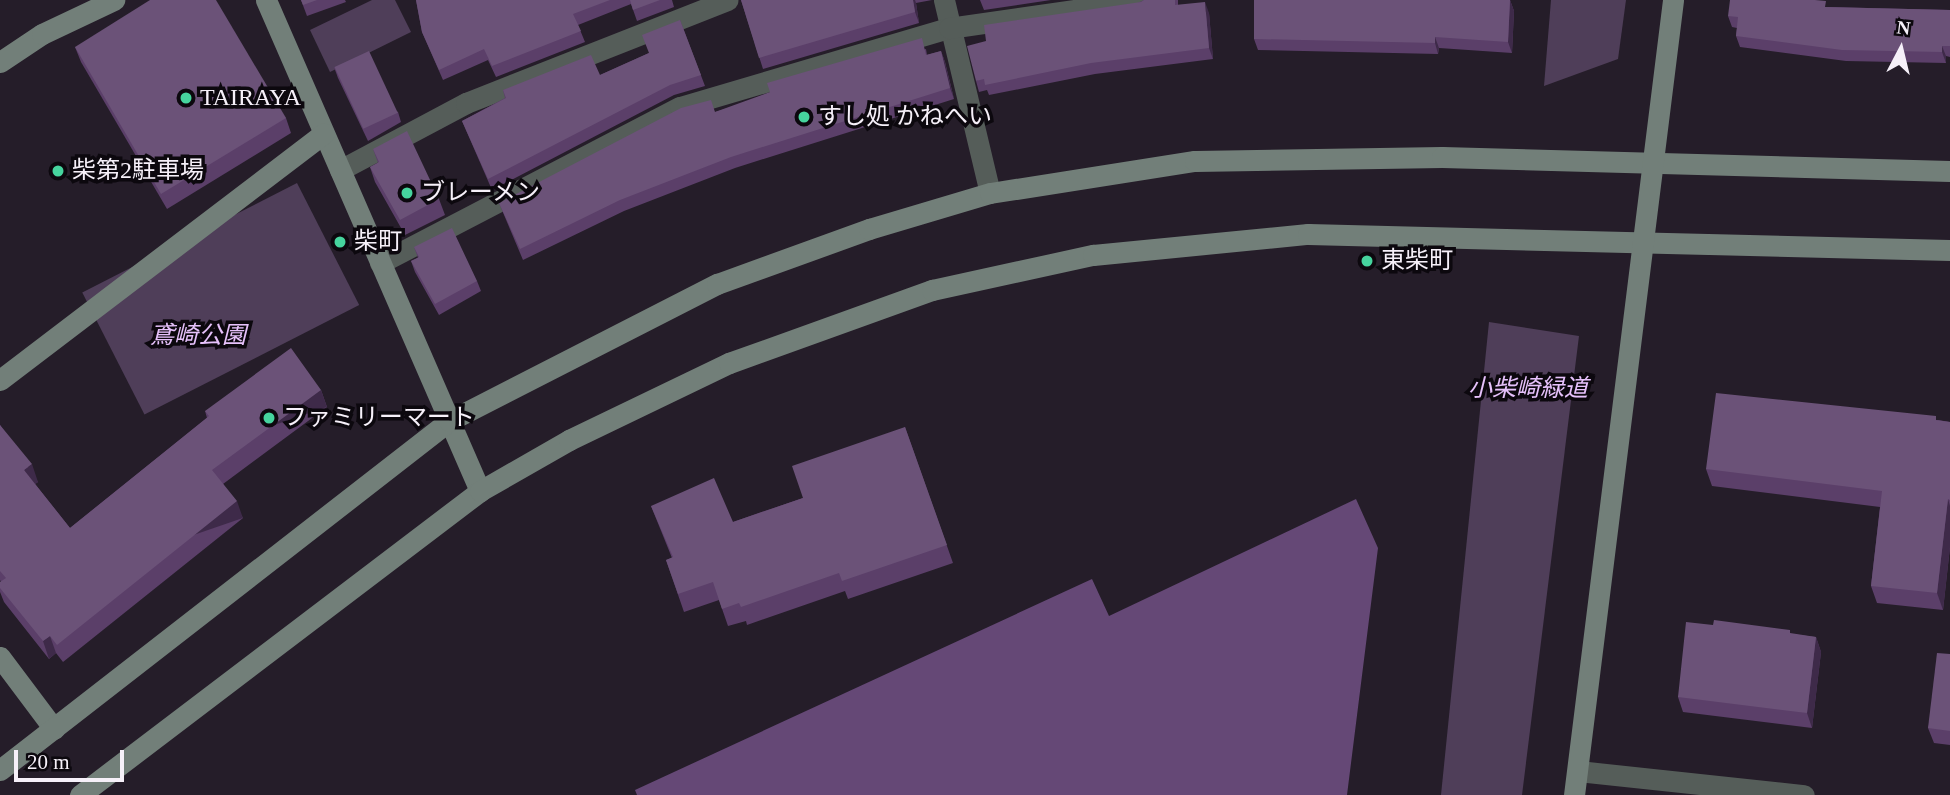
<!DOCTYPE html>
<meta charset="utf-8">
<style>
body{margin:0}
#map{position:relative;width:1950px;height:795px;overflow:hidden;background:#251d29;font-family:"Times New Roman","Noto Sans JP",serif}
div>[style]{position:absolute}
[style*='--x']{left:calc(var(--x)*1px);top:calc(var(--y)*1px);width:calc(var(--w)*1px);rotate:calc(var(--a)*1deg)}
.green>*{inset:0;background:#4f3e59;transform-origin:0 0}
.water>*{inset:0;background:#654876}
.street>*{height:21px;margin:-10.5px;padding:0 10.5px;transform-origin:10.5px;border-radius:10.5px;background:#555d59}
.secondary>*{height:21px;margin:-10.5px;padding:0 10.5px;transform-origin:10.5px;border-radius:10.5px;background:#727f79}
.wall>*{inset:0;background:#5b3f69}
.shaded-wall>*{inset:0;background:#3e2a49;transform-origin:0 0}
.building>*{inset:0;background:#6b5278;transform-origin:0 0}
.dots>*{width:19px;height:19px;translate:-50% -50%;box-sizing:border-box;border:4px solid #0c080e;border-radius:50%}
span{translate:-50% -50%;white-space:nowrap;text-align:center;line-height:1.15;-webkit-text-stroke:7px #0c080e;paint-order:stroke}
.poi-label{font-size:24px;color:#f6f0f9}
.left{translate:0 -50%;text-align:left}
.park-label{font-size:24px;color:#e6c1fb;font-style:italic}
.north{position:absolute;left:1866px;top:14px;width:70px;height:70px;-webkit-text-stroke:5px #0c080e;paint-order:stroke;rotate:7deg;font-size:19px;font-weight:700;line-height:28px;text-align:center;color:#f6f0f9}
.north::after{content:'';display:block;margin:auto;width:24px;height:32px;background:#f6f0f9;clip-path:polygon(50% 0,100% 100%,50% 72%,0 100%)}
.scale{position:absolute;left:14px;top:750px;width:110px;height:32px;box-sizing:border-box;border:4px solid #f6f0f9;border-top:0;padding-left:9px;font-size:21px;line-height:24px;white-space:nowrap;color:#f6f0f9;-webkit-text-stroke:5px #0c080e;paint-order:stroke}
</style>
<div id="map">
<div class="green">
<div style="clip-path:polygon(372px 0,395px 0,411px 32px,330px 72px,310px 30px)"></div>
<div style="clip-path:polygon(1551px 0,1626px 0,1618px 59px,1544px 86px)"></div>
<div style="left:297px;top:183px;width:137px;height:241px;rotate:63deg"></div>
<div style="clip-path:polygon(1489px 322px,1579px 336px,1522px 795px,1441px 795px)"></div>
</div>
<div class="water">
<div style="clip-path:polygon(1356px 499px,1378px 548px,1347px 795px,637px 795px,635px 790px,1092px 579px,1109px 616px)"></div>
</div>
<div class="street">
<div style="--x:944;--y:0;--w:198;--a:76.6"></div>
<div style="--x:340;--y:170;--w:143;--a:-28"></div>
<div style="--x:466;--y:103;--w:281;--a:-21.5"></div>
<div style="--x:380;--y:263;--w:338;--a:-27.5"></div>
<div style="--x:680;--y:107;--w:280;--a:-16.4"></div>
<div style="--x:949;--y:28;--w:196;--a:-8.2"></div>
<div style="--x:1578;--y:771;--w:227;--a:6.1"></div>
</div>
<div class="secondary">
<div style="--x:266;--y:0;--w:536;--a:66.45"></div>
<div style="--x:0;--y:62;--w:50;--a:-33.7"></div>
<div style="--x:42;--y:34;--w:80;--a:-25.3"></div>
<div style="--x:0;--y:380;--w:407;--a:-37.3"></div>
<div style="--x:0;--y:657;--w:90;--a:53.1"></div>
<div style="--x:0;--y:770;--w:569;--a:-37.86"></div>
<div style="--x:449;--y:421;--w:301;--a:-27.1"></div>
<div style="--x:717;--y:284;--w:162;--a:-19.9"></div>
<div style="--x:869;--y:229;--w:126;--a:-16.6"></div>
<div style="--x:990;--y:193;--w:207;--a:-8.9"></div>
<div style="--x:1195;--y:161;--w:247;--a:-0.9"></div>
<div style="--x:1442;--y:157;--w:508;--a:1.58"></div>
<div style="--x:80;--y:795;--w:502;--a:-37.23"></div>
<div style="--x:480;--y:491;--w:103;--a:-29.8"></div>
<div style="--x:569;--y:440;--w:178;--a:-25.7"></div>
<div style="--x:729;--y:363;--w:216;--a:-19.8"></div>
<div style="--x:932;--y:290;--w:165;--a:-12.3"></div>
<div style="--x:1093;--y:255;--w:216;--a:-5.6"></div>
<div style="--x:1308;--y:234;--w:642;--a:1.43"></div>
<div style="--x:1574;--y:795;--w:801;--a:-82.9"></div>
</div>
<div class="wall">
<div style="clip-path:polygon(301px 0,345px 0,346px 2px,307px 16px)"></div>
<div style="clip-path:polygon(416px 0,672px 0,674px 7px,637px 21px,631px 4px,578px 25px,585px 42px,496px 77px,488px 60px,443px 80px,422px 32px)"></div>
<div style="clip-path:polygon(741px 0,932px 0,916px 3px,919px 23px,763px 69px)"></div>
<div style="clip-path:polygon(980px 0,1051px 0,984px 10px)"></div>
<div style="clip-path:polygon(1144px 0,1178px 0,1178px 5px,1209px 13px,1213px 59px,1095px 74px,989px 95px,987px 90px,979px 92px,976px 81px)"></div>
<div style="clip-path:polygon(1510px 0,1514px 11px,1512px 53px,1439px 48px,1438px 54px,1258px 50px,1254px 39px)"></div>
<div style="clip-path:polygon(1828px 7px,1950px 10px,1950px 57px,1946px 56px,1946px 63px,1846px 61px,1740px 47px,1736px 36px,1737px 28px,1732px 27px,1728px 16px)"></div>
<div style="clip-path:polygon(680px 20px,705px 86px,674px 95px,492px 190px,462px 121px,505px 98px,503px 90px,600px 75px,649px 53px)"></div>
<div style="clip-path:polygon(75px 47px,286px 118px,291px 133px,167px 209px,81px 62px)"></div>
<div style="clip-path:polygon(926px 49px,927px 55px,941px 51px,945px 62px,954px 99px,735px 168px,624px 211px,523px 260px,499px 203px,715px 112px)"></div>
<div style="clip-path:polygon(334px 67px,398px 112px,401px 122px,368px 141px,338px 78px)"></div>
<div style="clip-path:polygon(373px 149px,439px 199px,445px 215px,405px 235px,375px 182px,370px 167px,378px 163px)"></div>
<div style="clip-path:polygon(414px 247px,477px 281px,481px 291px,439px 315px,415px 272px,411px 261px,418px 258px)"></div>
<div style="clip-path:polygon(321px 390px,327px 407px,223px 484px,243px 518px,63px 662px,56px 653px,49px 659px,4px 602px,0 592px,0 582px,1px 582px,0 580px,0 425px,38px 482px,35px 484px,70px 528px,207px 418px,205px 411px)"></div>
<div style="clip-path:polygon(1938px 420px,1950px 422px,1950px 547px,1943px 610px,1877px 603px,1871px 586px,1880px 507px,1712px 486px,1706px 469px)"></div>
<div style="clip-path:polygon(905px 427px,953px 563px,848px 599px,845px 591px,747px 625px,746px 621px,728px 626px,719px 600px,684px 612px,666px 560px,672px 558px,651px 506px,733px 522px,803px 498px)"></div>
<div style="clip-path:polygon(1713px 625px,1816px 637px,1821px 652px,1812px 728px,1683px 712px,1678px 697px)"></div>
<div style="clip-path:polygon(1950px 654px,1950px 745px,1934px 743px,1928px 728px)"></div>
</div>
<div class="shaded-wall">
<div style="clip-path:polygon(913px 0,915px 0,916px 3px,919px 23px,915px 12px)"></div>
<div style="clip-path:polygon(1510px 0,1514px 11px,1512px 53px,1508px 42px)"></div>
<div style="clip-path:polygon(1205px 2px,1209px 13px,1213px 59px,1209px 48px)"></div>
<div style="clip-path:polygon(1435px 37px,1439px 48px,1438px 54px,1435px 43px)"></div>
<div style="clip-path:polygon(1942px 46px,1946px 56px,1946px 63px,1942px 52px)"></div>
<div style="clip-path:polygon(941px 51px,945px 62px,954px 99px,950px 88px)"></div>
<div style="left:321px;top:390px;width:18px;height:135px;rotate:71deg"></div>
<div style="clip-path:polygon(32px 464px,38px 482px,31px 487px,24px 470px)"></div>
<div style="clip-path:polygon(1948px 499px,1950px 506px,1950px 547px,1943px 610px,1937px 593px)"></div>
<div style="left:237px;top:501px;width:18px;height:231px;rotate:71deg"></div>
<div style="clip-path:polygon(50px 636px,56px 653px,49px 659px,43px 641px)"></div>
<div style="clip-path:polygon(1816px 637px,1821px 652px,1812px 728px,1807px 713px)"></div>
</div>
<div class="building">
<div style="clip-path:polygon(150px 0,216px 0,286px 118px,161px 194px,75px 47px)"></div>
<div style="clip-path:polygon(301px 0,317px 0,303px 5px)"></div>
<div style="clip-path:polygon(416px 0,610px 0,573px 14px,581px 31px,492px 66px,484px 49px,439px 70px,422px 32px)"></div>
<div style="clip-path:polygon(630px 0,660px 0,633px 10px)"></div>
<div style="clip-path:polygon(741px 0,913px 0,915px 12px,759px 58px)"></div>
<div style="clip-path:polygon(1144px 0,1175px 0,1175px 5px,1205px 2px,1209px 48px,1091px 63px,985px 85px,984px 79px,976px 81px,967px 46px,986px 41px,984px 25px,1141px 2px)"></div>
<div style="clip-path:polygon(1254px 0,1510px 0,1508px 42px,1435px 37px,1435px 43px,1254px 39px)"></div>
<div style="clip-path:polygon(1730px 0,1815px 0,1826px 1px,1825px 7px,1950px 10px,1950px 46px,1942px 46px,1942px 52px,1842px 50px,1736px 36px,1738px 17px,1728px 16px)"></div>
<div style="clip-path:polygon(680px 20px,701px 75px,670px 85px,488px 179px,462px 121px,506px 98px,503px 90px,591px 55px,600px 75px,649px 53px,642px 35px)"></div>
<div style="clip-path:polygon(922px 38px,926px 55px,941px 51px,950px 88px,731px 157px,620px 200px,520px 249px,499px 203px,681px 108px,711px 100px,715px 112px,770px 92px,767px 83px)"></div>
<div style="left:369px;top:51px;width:68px;height:38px;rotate:65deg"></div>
<div style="clip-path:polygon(407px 131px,439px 199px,400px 220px,370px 167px,379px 162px,373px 149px)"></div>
<div style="clip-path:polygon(452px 228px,477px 281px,435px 304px,411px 261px,419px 257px,414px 247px)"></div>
<div style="clip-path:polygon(291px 348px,321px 390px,212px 470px,237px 501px,57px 645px,50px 636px,43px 641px,0 588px,0 582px,6px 578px,0 571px,0 425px,32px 464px,24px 470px,70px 528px,209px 416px,205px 411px)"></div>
<div style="clip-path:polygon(1716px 393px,1936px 416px,1936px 420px,1950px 422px,1950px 500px,1948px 499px,1937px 593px,1871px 586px,1882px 491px,1706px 469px)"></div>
<div style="clip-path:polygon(905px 427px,947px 545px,842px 581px,839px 573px,741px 607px,739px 603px,722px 609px,713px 582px,678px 594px,666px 560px,673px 557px,651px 506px,714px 478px,733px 522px,803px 498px,792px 466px)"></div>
<div style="clip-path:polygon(1714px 620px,1790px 630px,1790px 633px,1816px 637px,1807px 713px,1678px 697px,1686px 622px,1713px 625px)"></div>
<div style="clip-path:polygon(1937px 653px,1950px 654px,1950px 731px,1928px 728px)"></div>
</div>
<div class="dots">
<div style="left:186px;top:98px;background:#46d49e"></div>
<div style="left:804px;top:117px;background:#46d49e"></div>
<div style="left:58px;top:171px;background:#46d49e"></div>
<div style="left:407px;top:193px;background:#46d49e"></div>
<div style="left:340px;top:242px;background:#46d49e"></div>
<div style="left:1367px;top:261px;background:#46d49e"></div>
<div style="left:269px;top:418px;background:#46d49e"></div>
</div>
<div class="poi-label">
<span class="left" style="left:200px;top:98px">TAIRAYA</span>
<span class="left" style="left:818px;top:117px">すし処 かねへい</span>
<span class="left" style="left:72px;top:171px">柴第2駐車場</span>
<span class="left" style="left:421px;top:193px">ブレーメン</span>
<span class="left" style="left:354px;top:242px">柴町</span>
<span class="left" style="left:1381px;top:261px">東柴町</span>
<span class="left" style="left:283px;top:418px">ファミリーマート</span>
</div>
<div class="park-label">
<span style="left:198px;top:336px">鳶崎公園</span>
<span style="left:1528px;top:389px">小柴崎緑道</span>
</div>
<div class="north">N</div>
<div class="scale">20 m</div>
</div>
